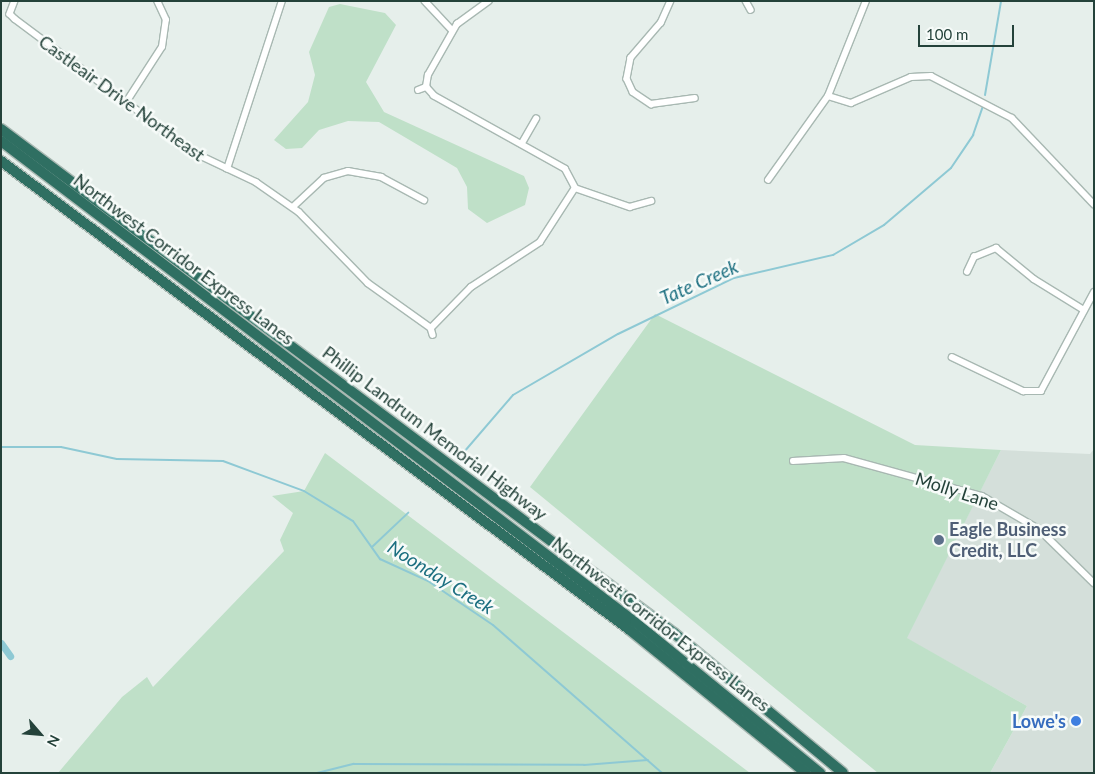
<!DOCTYPE html>
<style>
body{margin:0}
#map{position:relative;width:1095px;height:774px;overflow:hidden;background:#e6efeb;font-family:Lato,sans-serif}
div>[style]{position:absolute}
[style*='--x']{left:calc(var(--x)*1px);top:calc(var(--y)*1px);width:calc(var(--w)*1px);rotate:calc(var(--a)*1deg)}
.built>*{inset:0;background:#d4dfda}
.green>*{inset:0;background:#bfe0c8}
.stream>*{height:2px;margin:-1px;padding:0 1px;transform-origin:1px;border-radius:1px;background:#8ec9d4}
.canal>*{height:7px;margin:-3.5px;padding:0 3.5px;transform-origin:3.5px;border-radius:3.5px;background:#8ec9d4}
.roads{filter:drop-shadow(1px 0 #a8b8b2) drop-shadow(-1px 0 #a8b8b2) drop-shadow(0 1px #a8b8b2) drop-shadow(0 -1px #a8b8b2)}
.street>*{height:5.5px;margin:-2.75px;padding:0 2.75px;transform-origin:2.75px;border-radius:2.75px;background:#fff}
.highway>*{height:10px;margin:-5px;padding:0 5px;transform-origin:5px;border-radius:5px;background:#2f6f62}
.dots>*{width:14px;height:14px;translate:-50% -50%;box-sizing:border-box;border:2px solid #f7fbf9;border-radius:50%}
span{translate:-50% -50%;white-space:nowrap;text-align:center;line-height:1.15;-webkit-text-stroke:5px #f7fbf9;paint-order:stroke}
.street-label{font-size:18px;color:#24423a}
.service-label{font-size:18px;color:#4e5e75;font-weight:700}
.left{translate:0 -50%;text-align:left}
.shop-label{font-size:18px;color:#366cbe;font-weight:700}
.right{translate:-100% -50%;text-align:right}
.water-label{font-size:19px;color:#1c6f80;font-style:italic}
.frame{position:absolute;inset:0;border:2px solid #24423a;pointer-events:none}
.north{position:absolute;left:15px;top:709px;width:50px;height:50px;-webkit-text-stroke:4px #f7fbf9;paint-order:stroke;rotate:117deg;font-size:14px;font-weight:700;line-height:20px;text-align:center;color:#24423a}
.north::after{content:'';display:block;margin:auto;width:18px;height:22px;background:#24423a;clip-path:polygon(50% 0,100% 100%,50% 72%,0 100%)}
.scale{position:absolute;left:918px;top:25px;width:96px;height:22px;box-sizing:border-box;border:2px solid #24423a;border-top:0;padding-left:6px;font-size:15px;line-height:18px;white-space:nowrap;color:#24423a;-webkit-text-stroke:4px #f7fbf9;paint-order:stroke}
</style>
<div id="map">
<div class="built">
<div style="clip-path:polygon(1094px 449px,1094px 773px,990px 773px,1027px 706px,906px 638px,1001px 450px,1090px 454px)"></div>
</div>
<div class="green">
<div style="clip-path:polygon(340px 4px,385px 13px,396px 25px,366px 82px,384px 112px,524px 176px,529px 188px,525px 205px,487px 223px,468px 209px,467px 187px,457px 168px,379px 122px,348px 121px,319px 130px,302px 148px,286px 149px,274px 140px,308px 102px,315px 75px,309px 52px,329px 7px)"></div>
<div style="clip-path:polygon(655px 314px,915px 445px,1001px 450px,907px 638px,1027px 706px,990px 773px,878px 773px,530px 487px)"></div>
<div style="clip-path:polygon(325px 453px,510px 592px,750px 773px,58px 773px,122px 697px,147px 677px,153px 687px,284px 551px,280px 540px,293px 513px,272px 496px,304px 491px)"></div>
</div>
<div class="stream">
<div style="--x:985;--y:95;--w:95;--a:-80.3"></div>
<div style="--x:1;--y:447;--w:60;--a:0"></div>
<div style="--x:61;--y:447;--w:57;--a:12.1"></div>
<div style="--x:117;--y:459;--w:106;--a:1.1"></div>
<div style="--x:223;--y:461;--w:86;--a:20.3"></div>
<div style="--x:304;--y:491;--w:57;--a:31.5"></div>
<div style="--x:353;--y:521;--w:47;--a:54.6"></div>
<div style="--x:380;--y:559;--w:53;--a:24.6"></div>
<div style="--x:428;--y:581;--w:78;--a:34.1"></div>
<div style="--x:493;--y:625;--w:225;--a:41.2"></div>
<div style="--x:464;--y:452;--w:75;--a:-49.3"></div>
<div style="--x:513;--y:395;--w:121;--a:-30.2"></div>
<div style="--x:618;--y:334;--w:129;--a:-25.8"></div>
<div style="--x:734;--y:278;--w:102;--a:-13.1"></div>
<div style="--x:833;--y:255;--w:59;--a:-30.5"></div>
<div style="--x:884;--y:225;--w:88;--a:-40.4"></div>
<div style="--x:951;--y:168;--w:40;--a:-56"></div>
<div style="--x:973;--y:135;--w:31;--a:-71"></div>
<div style="--x:372;--y:547;--w:50;--a:-43.4"></div>
<div style="--x:317;--y:773;--w:38;--a:-14"></div>
<div style="--x:354;--y:764;--w:230;--a:0.2"></div>
<div style="--x:584;--y:765;--w:64;--a:-4.5"></div>
</div>
<div class="canal">
<div style="--x:1;--y:643;--w:16;--a:55"></div>
</div>
<div class="roads">
<div class="street">
<div style="--x:15;--y:1;--w:14;--a:111"></div>
<div style="--x:10;--y:14;--w:7;--a:45"></div>
<div style="--x:15;--y:19;--w:224;--a:36.7"></div>
<div style="--x:195;--y:153;--w:68;--a:25.4"></div>
<div style="--x:256;--y:182;--w:52;--a:34.9"></div>
<div style="--x:299;--y:212;--w:99;--a:45.8"></div>
<div style="--x:368;--y:283;--w:77;--a:35.5"></div>
<div style="--x:431;--y:328;--w:57;--a:-45.7"></div>
<div style="--x:471;--y:287;--w:82;--a:-33.1"></div>
<div style="--x:540;--y:242;--w:64;--a:-57.1"></div>
<div style="--x:575;--y:188;--w:21;--a:-118"></div>
<div style="--x:565;--y:169;--w:150;--a:-150.9"></div>
<div style="--x:434;--y:96;--w:12;--a:-132"></div>
<div style="--x:426;--y:87;--w:12;--a:-81"></div>
<div style="--x:428;--y:75;--w:59;--a:-60.4"></div>
<div style="--x:457;--y:24;--w:39;--a:-36"></div>
<div style="--x:425;--y:1;--w:40;--a:47"></div>
<div style="--x:671;--y:1;--w:24;--a:114"></div>
<div style="--x:661;--y:23;--w:46;--a:130.6"></div>
<div style="--x:631;--y:58;--w:21;--a:101"></div>
<div style="--x:627;--y:79;--w:14;--a:65"></div>
<div style="--x:633;--y:92;--w:22;--a:34"></div>
<div style="--x:651;--y:104;--w:44;--a:-7.8"></div>
<div style="--x:746;--y:1;--w:10;--a:61"></div>
<div style="--x:418;--y:90;--w:9;--a:-21"></div>
<div style="--x:828;--y:96;--w:24;--a:17"></div>
<div style="--x:851;--y:103;--w:65;--a:-23.4"></div>
<div style="--x:911;--y:77;--w:20;--a:-3"></div>
<div style="--x:931;--y:76;--w:91;--a:27.4"></div>
<div style="--x:1012;--y:118;--w:119;--a:46.4"></div>
<div style="--x:127;--y:101;--w:64;--a:-57.1"></div>
<div style="--x:162;--y:47;--w:27;--a:-82"></div>
<div style="--x:166;--y:20;--w:21;--a:-115"></div>
<div style="--x:522;--y:143;--w:28;--a:-60"></div>
<div style="--x:227;--y:169;--w:177;--a:-71.9"></div>
<div style="--x:768;--y:180;--w:103;--a:-54.5"></div>
<div style="--x:828;--y:96;--w:102;--a:-68.2"></div>
<div style="--x:575;--y:188;--w:58;--a:19.1"></div>
<div style="--x:630;--y:207;--w:22;--a:-16"></div>
<div style="--x:293;--y:207;--w:42;--a:-43.1"></div>
<div style="--x:324;--y:178;--w:25;--a:-16"></div>
<div style="--x:348;--y:171;--w:34;--a:10"></div>
<div style="--x:381;--y:177;--w:49;--a:28.1"></div>
<div style="--x:967;--y:272;--w:17;--a:-65"></div>
<div style="--x:974;--y:257;--w:24;--a:-22"></div>
<div style="--x:996;--y:248;--w:49;--a:39.2"></div>
<div style="--x:1034;--y:279;--w:59;--a:31.8"></div>
<div style="--x:431;--y:328;--w:7;--a:74"></div>
<div style="--x:952;--y:357;--w:79;--a:25.6"></div>
<div style="--x:1023;--y:391;--w:18;--a:0"></div>
<div style="--x:1041;--y:391;--w:112;--a:-61.8"></div>
<div style="--x:793;--y:461;--w:51;--a:-3.4"></div>
<div style="--x:844;--y:458;--w:143;--a:15.4"></div>
<div style="--x:982;--y:496;--w:66;--a:30.1"></div>
<div style="--x:1039;--y:529;--w:77;--a:44.5"></div>
</div>
<div class="highway">
<div style="--x:1;--y:129;--w:841;--a:36.83"></div>
<div style="--x:674;--y:633;--w:219;--a:39.6"></div>
<div style="--x:1;--y:141;--w:796;--a:37.19"></div>
<div style="--x:635;--y:622;--w:239;--a:39.2"></div>
<div style="--x:1;--y:161;--w:785;--a:36.71"></div>
<div style="--x:630;--y:630;--w:227;--a:39.1"></div>
</div>
</div>
<div class="dots">
<div style="left:939px;top:540px;background:#5c6f8a"></div>
<div style="left:1076px;top:721px;background:#3f7fe0"></div>
</div>
<div class="street-label">
<span style="left:122px;top:98px;rotate:36deg">Castleair Drive Northeast</span>
<span style="left:184px;top:259px;rotate:37deg">Northwest Corridor Express Lanes</span>
<span style="left:435px;top:433px;rotate:37deg">Phillip Landrum Memorial Highway</span>
<span style="left:957px;top:491px;rotate:18deg">Molly Lane</span>
<span style="left:661px;top:624px;rotate:38deg">Northwest Corridor Express Lanes</span>
</div>
<div class="service-label">
<span class="left" style="left:949px;top:540px">Eagle Business<br>Credit, LLC</span>
</div>
<div class="shop-label">
<span class="right" style="left:1066px;top:721px">Lowe's</span>
</div>
<div class="water-label">
<span style="left:699px;top:282px;rotate:-24deg">Tate Creek</span>
<span style="left:441px;top:577px;rotate:32deg">Noonday Creek</span>
</div>
<div class="frame"></div>
<div class="north">N</div>
<div class="scale">100 m</div>
</div>
